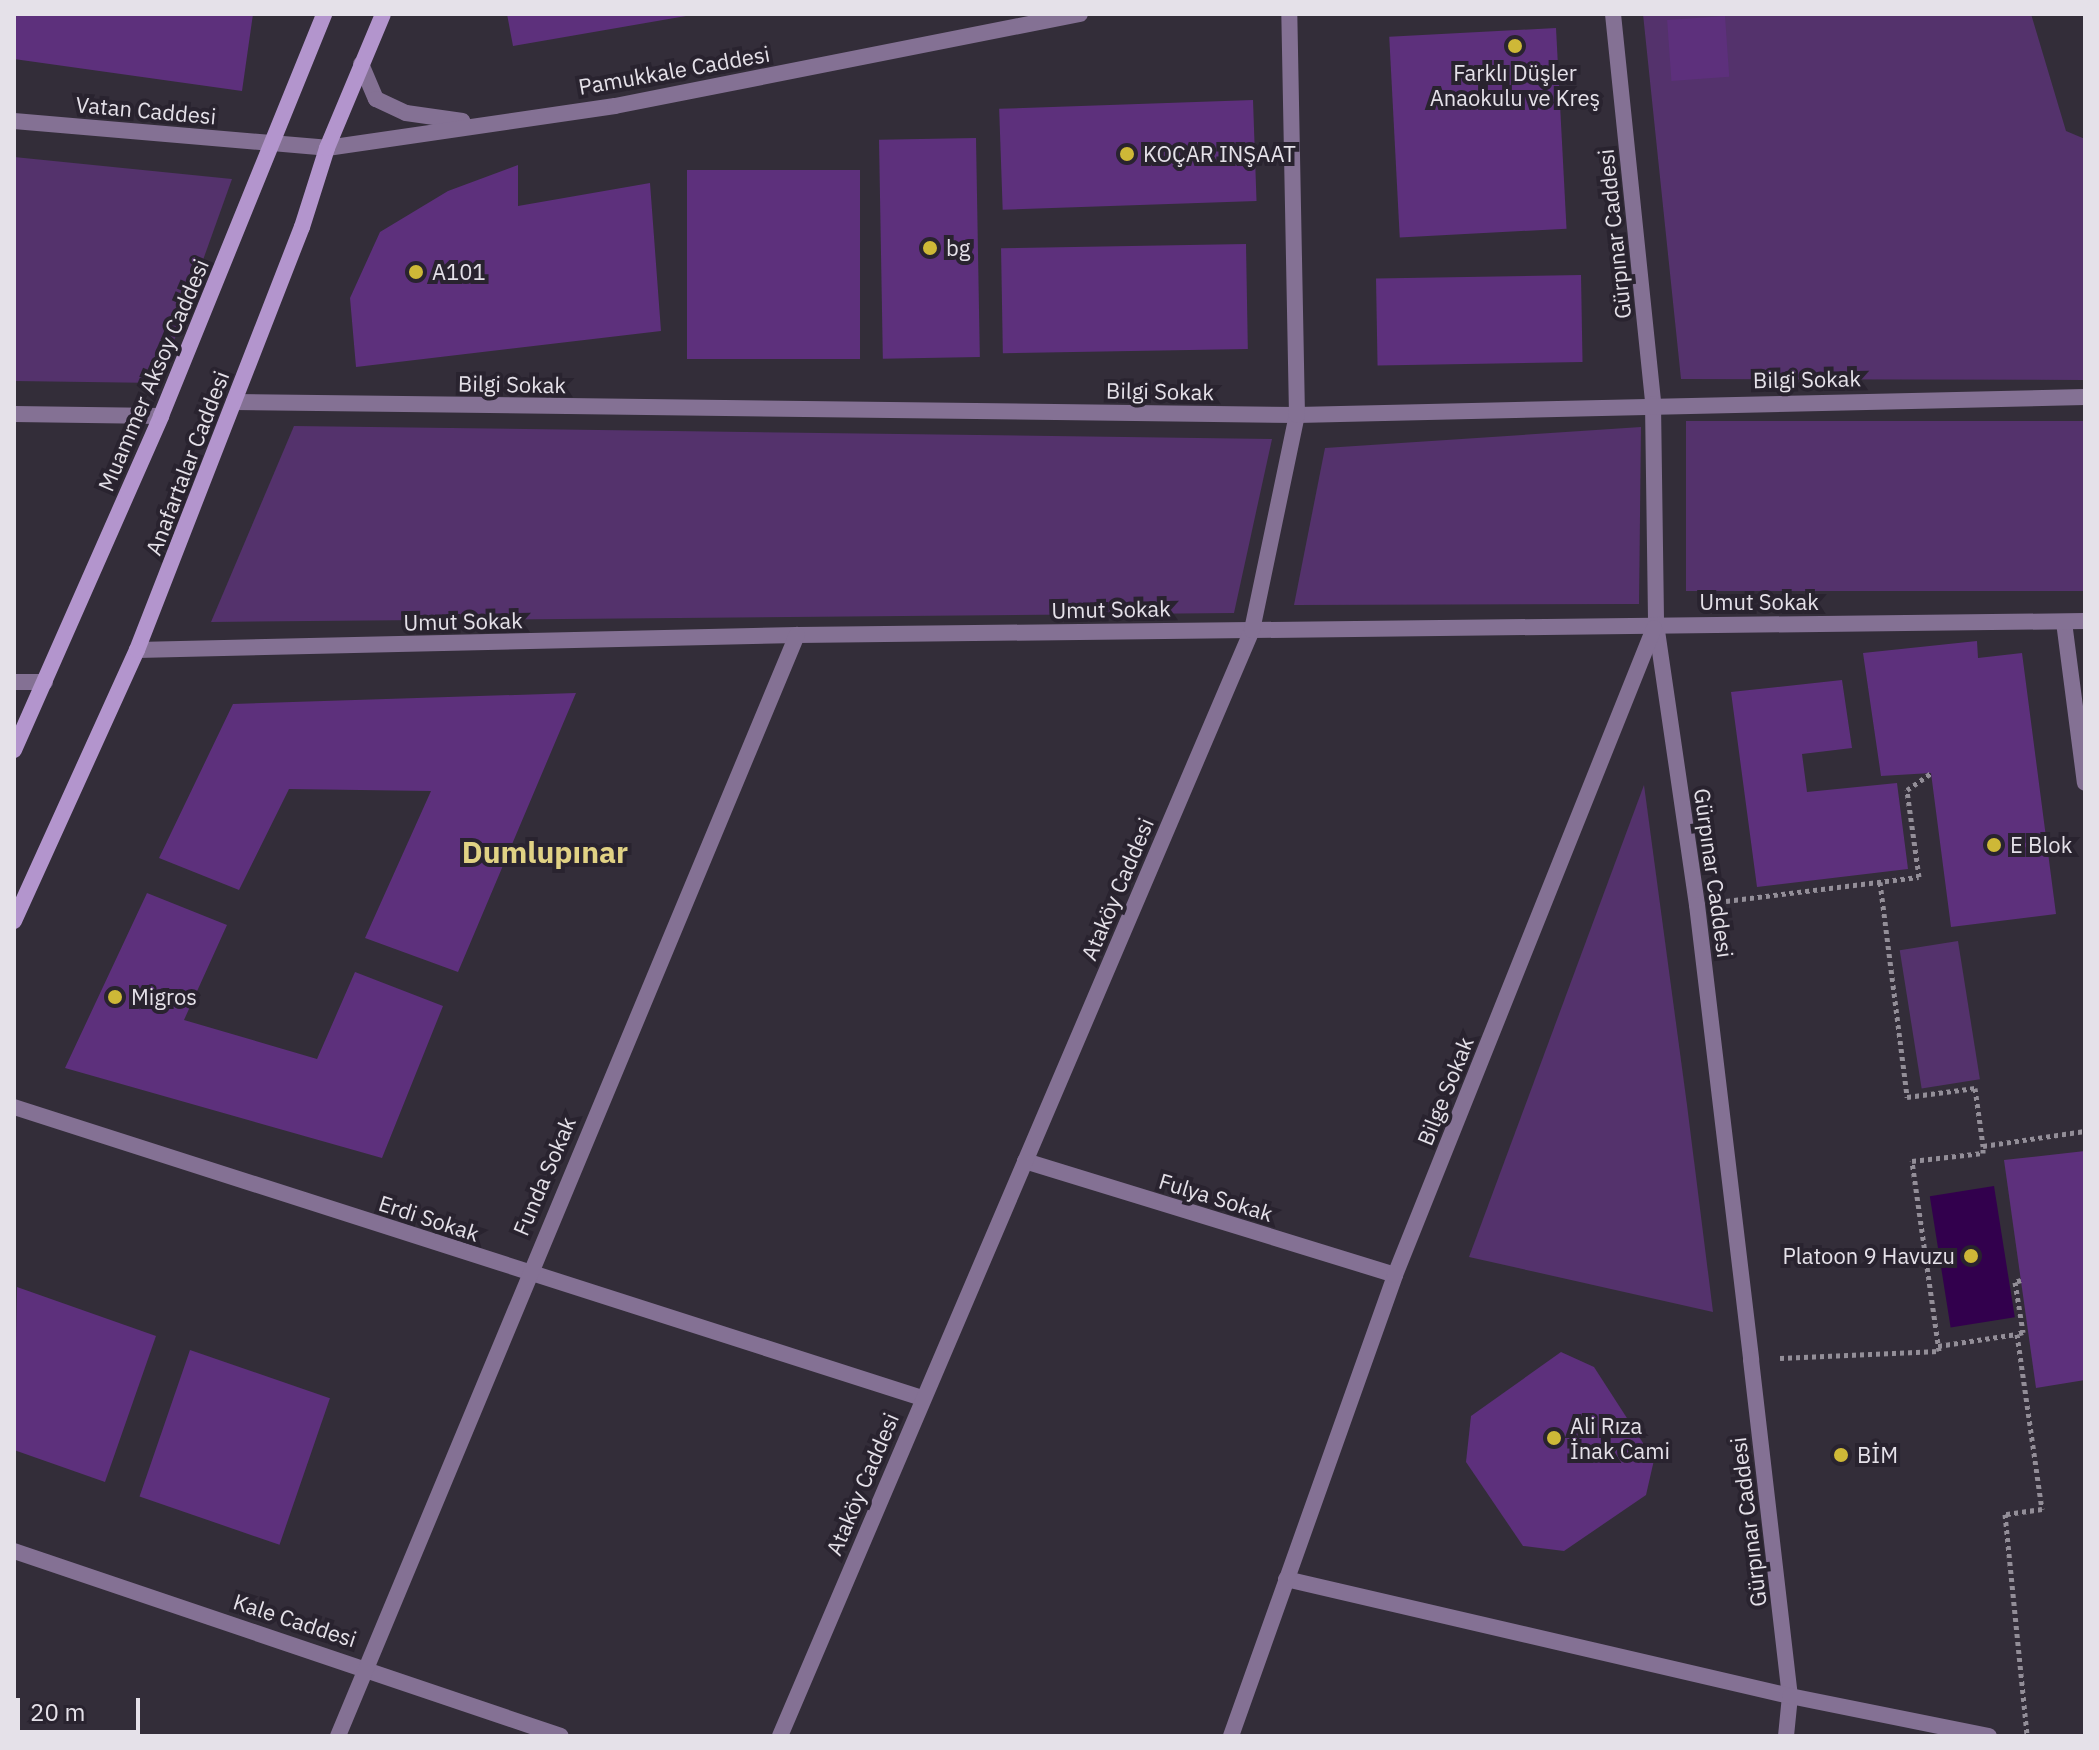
<!DOCTYPE html>
<meta charset="utf-8">
<style>
body{margin:0}
#map{position:relative;width:2099px;height:1750px;overflow:hidden;background:#332d39;font-family:"IBM Plex Sans",sans-serif}
div>[style]{position:absolute}
[style*='--x']{left:calc(var(--x)*1px);top:calc(var(--y)*1px);width:calc(var(--w)*1px);rotate:calc(var(--a)*1deg)}
.green>*{inset:0;background:#54326c;transform-origin:0 0}
.water>*{inset:0;background:#32004d;transform-origin:0 0}
.building>*{inset:0;background:#5d307c;transform-origin:0 0}
.path>*{height:5px;margin-top:-2.5px;transform-origin:0;background:repeating-linear-gradient(90deg,#938e98 0 4px,transparent 0 8px)}
.minor>*{height:16px;margin:-8px;padding:0 8px;transform-origin:8px;border-radius:8px;background:#847194}
.tertiary>*{height:16px;margin:-8px;padding:0 8px;transform-origin:8px;border-radius:8px;background:#847194}
.secondary>*{height:16px;margin:-8px;padding:0 8px;transform-origin:8px;border-radius:8px;background:#b395cd}
.dots>*{width:22px;height:22px;translate:-50% -50%;box-sizing:border-box;border:4px solid #29232f;border-radius:50%}
span{translate:-50% -50%;white-space:nowrap;text-align:center;line-height:1.15;-webkit-text-stroke:8px #29232f;paint-order:stroke}
.street-label{font-size:22px;color:#e5e1e9}
.poi-label{font-size:22px;color:#e5e1e9}
.left{translate:0 -50%;text-align:left}
.right{translate:-100% -50%;text-align:right}
.district-label{font-size:30px;color:#e1d284;font-weight:700}
.frame{position:absolute;inset:0;border:16px solid #e5e1e9;pointer-events:none}
.scale{position:absolute;left:16px;top:1698px;width:124px;height:36px;box-sizing:border-box;border:4px solid #e5e1e9;border-top:0;padding-left:10px;font-size:24px;line-height:28px;white-space:nowrap;color:#e5e1e9;-webkit-text-stroke:6px #29232f;paint-order:stroke}
</style>
<div id="map">
<div class="green">
<div style="clip-path:polygon(1643px 14px,2031px 14px,2066px 131px,2085px 139px,2085px 380px,1681px 379px)"></div>
<div style="clip-path:polygon(14px 157px,232px 179px,159px 383px,14px 381px)"></div>
<div style="left:2085px;top:421px;width:170px;height:399px;rotate:90deg"></div>
<div style="clip-path:polygon(294px 426px,1272px 439px,1234px 613px,211px 622px)"></div>
<div style="clip-path:polygon(1641px 427px,1639px 604px,1294px 605px,1325px 448px)"></div>
<div style="clip-path:polygon(1644px 785px,1687px 1105px,1713px 1312px,1469px 1257px)"></div>
<div style="left:1958px;top:941px;width:140px;height:59px;rotate:81deg"></div>
</div>
<div class="water">
<div style="left:1994px;top:1186px;width:133px;height:65px;rotate:81deg"></div>
</div>
<div class="building">
<div style="clip-path:polygon(14px 14px,253px 14px,242px 91px,14px 59px)"></div>
<div style="clip-path:polygon(507px 14px,686px 14px,686px 16px,513px 46px)"></div>
<div style="left:1725px;top:16px;width:61px;height:58px;rotate:86deg"></div>
<div style="left:1556px;top:28px;width:201px;height:167px;rotate:87deg"></div>
<div style="left:1253px;top:100px;width:101px;height:254px;rotate:88deg"></div>
<div style="left:976px;top:138px;width:219px;height:97px;rotate:89deg"></div>
<div style="clip-path:polygon(518px 165px,518px 206px,650px 183px,661px 331px,356px 367px,350px 298px,380px 232px,448px 191px)"></div>
<div style="left:687px;top:170px;width:173px;height:189px"></div>
<div style="left:1246px;top:244px;width:105px;height:245px;rotate:89deg"></div>
<div style="left:1581px;top:275px;width:87px;height:205px;rotate:89deg"></div>
<div style="clip-path:polygon(1977px 641px,1978px 658px,2022px 653px,2056px 914px,1951px 927px,1931px 773px,1881px 776px,1863px 653px)"></div>
<div style="clip-path:polygon(1842px 680px,1852px 748px,1802px 754px,1807px 792px,1897px 783px,1908px 869px,1757px 887px,1731px 692px)"></div>
<div style="clip-path:polygon(576px 693px,458px 972px,365px 938px,431px 791px,289px 789px,239px 890px,159px 858px,233px 704px)"></div>
<div style="clip-path:polygon(147px 893px,227px 925px,184px 1020px,317px 1059px,355px 972px,443px 1006px,382px 1158px,65px 1068px)"></div>
<div style="clip-path:polygon(2085px 1151px,2085px 1380px,2036px 1388px,2004px 1160px)"></div>
<div style="clip-path:polygon(17px 1287px,156px 1336px,105px 1482px,14px 1450px)"></div>
<div style="left:190px;top:1350px;width:148px;height:155px;rotate:19deg"></div>
<div style="clip-path:polygon(1561px 1352px,1594px 1367px,1654px 1460px,1646px 1495px,1564px 1551px,1523px 1546px,1466px 1462px,1471px 1416px)"></div>
</div>
<div class="path">
<div style="--x:1880;--y:882;--w:217;--a:82.8"></div>
<div style="--x:1907;--y:1097;--w:69;--a:-7.5"></div>
<div style="--x:1975;--y:1088;--w:59;--a:82.1"></div>
<div style="--x:1983;--y:1146;--w:103;--a:-8.4"></div>
<div style="--x:1726;--y:901;--w:194;--a:-7.1"></div>
<div style="--x:1919;--y:877;--w:88;--a:-97.9"></div>
<div style="--x:1907;--y:790;--w:29;--a:-35"></div>
<div style="--x:2021;--y:1280;--w:6;--a:162"></div>
<div style="--x:2015;--y:1282;--w:51;--a:80.9"></div>
<div style="--x:2023;--y:1332;--w:6;--a:162"></div>
<div style="--x:2017;--y:1334;--w:177;--a:81.9"></div>
<div style="--x:2042;--y:1509;--w:37;--a:172"></div>
<div style="--x:2005;--y:1514;--w:223;--a:84.3"></div>
<div style="--x:1938;--y:1346;--w:80;--a:-8.6"></div>
<div style="--x:1780;--y:1358;--w:159;--a:-2.5"></div>
<div style="--x:1939;--y:1351;--w:192;--a:-98.1"></div>
<div style="--x:1912;--y:1161;--w:71;--a:-6.4"></div>
<div style="--x:1983;--y:1153;--w:7;--a:-90"></div>
</div>
<div class="minor">
<div style="--x:1613;--y:14;--w:392;--a:84.1"></div>
<div style="--x:1653;--y:404;--w:220;--a:89.2"></div>
<div style="--x:1656;--y:624;--w:284;--a:81.7"></div>
<div style="--x:1697;--y:905;--w:458;--a:83.2"></div>
<div style="--x:1751;--y:1360;--w:338;--a:83.4"></div>
<div style="--x:1790;--y:1696;--w:40;--a:95.7"></div>
<div style="--x:234;--y:402;--w:1063;--a:0.7"></div>
<div style="--x:1297;--y:415;--w:788;--a:-1.31"></div>
<div style="--x:14;--y:414;--w:147;--a:0.8"></div>
<div style="--x:2064;--y:622;--w:162;--a:82.6"></div>
<div style="--x:137;--y:650;--w:660;--a:-1.3"></div>
<div style="--x:797;--y:635;--w:1288;--a:-0.62"></div>
<div style="--x:14;--y:682;--w:31;--a:0"></div>
<div style="--x:14;--y:1107;--w:953;--a:17.77"></div>
<div style="--x:1025;--y:1161;--w:387;--a:17.1"></div>
<div style="--x:14;--y:1551;--w:577;--a:18.69"></div>
<div style="--x:1286;--y:1579;--w:517;--a:13.07"></div>
<div style="--x:1790;--y:1696;--w:203;--a:11.4"></div>
<div style="--x:338;--y:1736;--w:1193;--a:-67.37"></div>
<div style="--x:780;--y:1736;--w:1203;--a:-66.89"></div>
<div style="--x:1252;--y:630;--w:220;--a:-78.2"></div>
<div style="--x:1297;--y:415;--w:401;--a:-91.1"></div>
<div style="--x:1231;--y:1736;--w:489;--a:-70.4"></div>
<div style="--x:1395;--y:1275;--w:697;--a:-68.18"></div>
</div>
<div class="tertiary">
<div style="--x:361;--y:64;--w:38;--a:67"></div>
<div style="--x:376;--y:99;--w:33;--a:25"></div>
<div style="--x:406;--y:113;--w:57;--a:8.1"></div>
<div style="--x:14;--y:121;--w:314;--a:4.9"></div>
<div style="--x:327;--y:148;--w:291;--a:-8.3"></div>
<div style="--x:615;--y:106;--w:474;--a:-11.2"></div>
</div>
<div class="secondary">
<div style="--x:14;--y:750;--w:365;--a:-66.2"></div>
<div style="--x:161;--y:416;--w:434;--a:-67.9"></div>
<div style="--x:14;--y:921;--w:298;--a:-65.6"></div>
<div style="--x:137;--y:650;--w:454;--a:-68.7"></div>
<div style="--x:302;--y:227;--w:83;--a:-72.4"></div>
<div style="--x:327;--y:148;--w:145;--a:-67.3"></div>
</div>
<div class="dots">
<div style="left:1515px;top:46px;background:#ceb837"></div>
<div style="left:1127px;top:154px;background:#ceb837"></div>
<div style="left:930px;top:248px;background:#ceb837"></div>
<div style="left:416px;top:272px;background:#ceb837"></div>
<div style="left:1994px;top:845px;background:#ceb837"></div>
<div style="left:115px;top:997px;background:#ceb837"></div>
<div style="left:1971px;top:1256px;background:#ceb837"></div>
<div style="left:1554px;top:1438px;background:#ceb837"></div>
<div style="left:1841px;top:1455px;background:#ceb837"></div>
</div>
<div class="street-label">
<span style="left:674px;top:70px;rotate:-10deg">Pamukkale Caddesi</span>
<span style="left:146px;top:110px;rotate:5deg">Vatan Caddesi</span>
<span style="left:1614px;top:234px;rotate:-96deg">Gürpınar Caddesi</span>
<span style="left:153px;top:375px;rotate:-67deg">Muammer Aksoy Caddesi</span>
<span style="left:1807px;top:379px;rotate:-1deg">Bilgi Sokak</span>
<span style="left:512px;top:384px;rotate:1deg">Bilgi Sokak</span>
<span style="left:1160px;top:391px;rotate:1deg">Bilgi Sokak</span>
<span style="left:187px;top:463px;rotate:-69deg">Anafartalar Caddesi</span>
<span style="left:1759px;top:602px">Umut Sokak</span>
<span style="left:1111px;top:609px;rotate:-1deg">Umut Sokak</span>
<span style="left:463px;top:621px;rotate:-1deg">Umut Sokak</span>
<span style="left:1714px;top:873px;rotate:82deg">Gürpınar Caddesi</span>
<span style="left:1117px;top:889px;rotate:-67deg">Ataköy Caddesi</span>
<span style="left:1445px;top:1091px;rotate:-68deg">Bilge Sokak</span>
<span style="left:544px;top:1176px;rotate:-67deg">Funda Sokak</span>
<span style="left:1216px;top:1197px;rotate:17deg">Fulya Sokak</span>
<span style="left:429px;top:1218px;rotate:18deg">Erdi Sokak</span>
<span style="left:862px;top:1484px;rotate:-67deg">Ataköy Caddesi</span>
<span style="left:1748px;top:1522px;rotate:-97deg">Gürpınar Caddesi</span>
<span style="left:295px;top:1620px;rotate:18deg">Kale Caddesi</span>
</div>
<div class="poi-label">
<span style="left:1515px;top:85px">Farklı Düşler<br>Anaokulu ve Kreş</span>
<span class="left" style="left:1143px;top:154px">KOÇAR INŞAAT</span>
<span class="left" style="left:946px;top:248px">bg</span>
<span class="left" style="left:432px;top:272px">A101</span>
<span class="left" style="left:2010px;top:845px">E Blok</span>
<span class="left" style="left:131px;top:997px">Migros</span>
<span class="right" style="left:1955px;top:1256px">Platoon 9 Havuzu</span>
<span class="left" style="left:1570px;top:1438px">Ali Rıza<br>İnak Cami</span>
<span class="left" style="left:1857px;top:1455px">BİM</span>
</div>
<div class="district-label">
<span style="left:545px;top:852px">Dumlupınar</span>
</div>
<div class="frame"></div>
<div class="scale">20 m</div>
</div>
